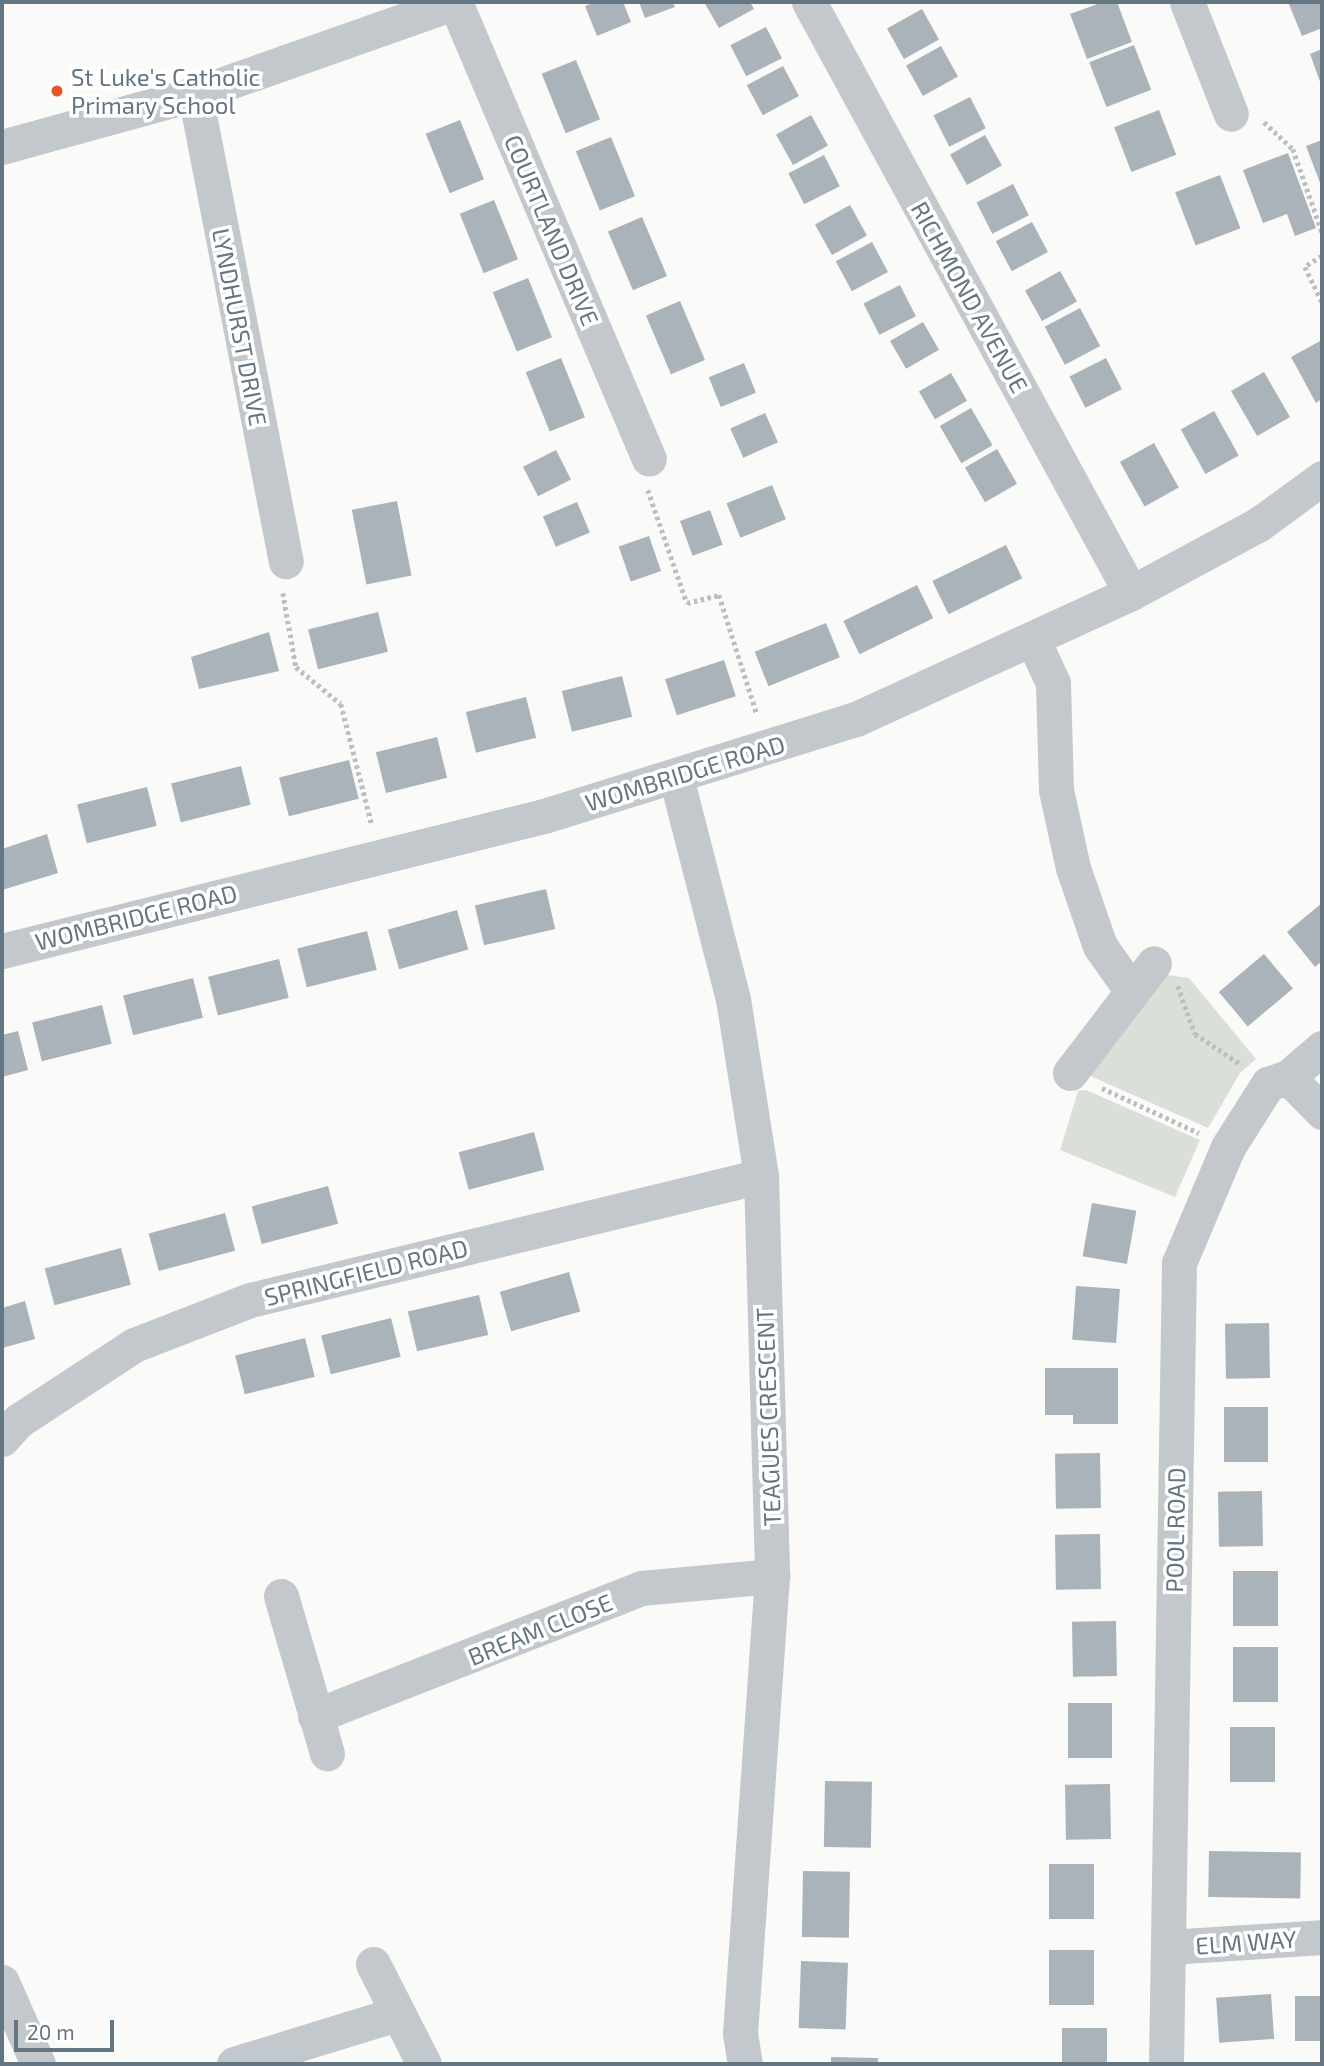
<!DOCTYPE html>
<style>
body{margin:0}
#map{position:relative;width:1324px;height:2066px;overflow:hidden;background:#fafaf8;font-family:"Exo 2",sans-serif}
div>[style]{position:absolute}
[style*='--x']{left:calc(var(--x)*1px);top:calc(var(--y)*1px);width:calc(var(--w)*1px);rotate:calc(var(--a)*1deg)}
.green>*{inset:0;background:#dadfd7}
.building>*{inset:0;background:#aab3b9;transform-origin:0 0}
.path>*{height:4.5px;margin-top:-2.25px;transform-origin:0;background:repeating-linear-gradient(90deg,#bbbfc2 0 3.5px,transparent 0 7px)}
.minor>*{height:35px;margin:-17.5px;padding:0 17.5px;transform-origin:17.5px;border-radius:17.5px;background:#c3c8cc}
.dots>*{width:19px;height:19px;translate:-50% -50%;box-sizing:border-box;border:4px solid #fff;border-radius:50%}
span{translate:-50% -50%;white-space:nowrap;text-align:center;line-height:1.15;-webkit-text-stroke:7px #fff;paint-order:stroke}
.poi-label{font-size:24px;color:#657683}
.left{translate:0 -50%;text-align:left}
.street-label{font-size:24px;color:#657683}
.frame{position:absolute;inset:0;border:4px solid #657683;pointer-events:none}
.scale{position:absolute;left:14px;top:2020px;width:100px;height:32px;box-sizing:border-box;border:4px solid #657683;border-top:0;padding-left:9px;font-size:21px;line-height:24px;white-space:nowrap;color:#657683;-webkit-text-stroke:5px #fff;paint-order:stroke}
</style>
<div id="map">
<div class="green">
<div style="clip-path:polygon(1167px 975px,1189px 978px,1256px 1059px,1240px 1073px,1208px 1128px,1088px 1075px)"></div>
<div style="clip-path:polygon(1086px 1090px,1200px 1140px,1175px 1197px,1060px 1150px,1078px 1091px)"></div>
</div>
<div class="building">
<div style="clip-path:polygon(596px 2px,623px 2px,631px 22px,597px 36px,585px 6px)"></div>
<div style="clip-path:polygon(639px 2px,673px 2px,675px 7px,645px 18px)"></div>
<div style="clip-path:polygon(704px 2px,750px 2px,754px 9px,719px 28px)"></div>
<div style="clip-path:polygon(1103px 2px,1117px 2px,1132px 42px,1087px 59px,1070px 14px)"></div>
<div style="clip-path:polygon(1288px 2px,1322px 2px,1322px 28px,1302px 36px)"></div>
<div style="left:922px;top:9px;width:35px;height:40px;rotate:61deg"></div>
<div style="left:766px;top:27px;width:35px;height:40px;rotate:63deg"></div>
<div style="left:1134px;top:45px;width:48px;height:48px;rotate:69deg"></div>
<div style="left:941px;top:46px;width:35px;height:40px;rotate:61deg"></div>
<div style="clip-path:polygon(1322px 49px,1322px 87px,1310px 54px)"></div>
<div style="left:576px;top:60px;width:64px;height:37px;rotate:68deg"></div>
<div style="left:783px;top:66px;width:34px;height:41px;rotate:62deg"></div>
<div style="left:970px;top:97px;width:35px;height:41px;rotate:63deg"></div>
<div style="left:1159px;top:110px;width:48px;height:48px;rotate:69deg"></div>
<div style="left:811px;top:115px;width:35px;height:40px;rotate:61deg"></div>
<div style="left:460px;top:120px;width:64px;height:37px;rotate:68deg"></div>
<div style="left:985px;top:135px;width:35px;height:40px;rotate:61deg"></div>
<div style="left:611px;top:137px;width:64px;height:38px;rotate:68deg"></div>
<div style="clip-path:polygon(1322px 140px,1322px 188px,1306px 146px)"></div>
<div style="clip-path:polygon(1288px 153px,1316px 228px,1295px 236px,1287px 214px,1263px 223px,1243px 170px)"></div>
<div style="left:824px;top:155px;width:35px;height:40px;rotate:63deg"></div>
<div style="left:1220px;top:175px;width:57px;height:48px;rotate:69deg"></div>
<div style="left:1013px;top:184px;width:35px;height:41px;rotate:63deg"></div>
<div style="left:494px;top:200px;width:64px;height:37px;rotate:68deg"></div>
<div style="left:850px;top:205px;width:35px;height:40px;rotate:61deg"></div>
<div style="left:642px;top:217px;width:64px;height:37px;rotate:67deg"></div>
<div style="left:1032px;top:222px;width:34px;height:41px;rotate:62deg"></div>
<div style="left:872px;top:242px;width:34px;height:41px;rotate:62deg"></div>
<div style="left:1060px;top:271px;width:35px;height:40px;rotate:61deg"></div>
<div style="left:528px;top:278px;width:64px;height:38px;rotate:68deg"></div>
<div style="left:900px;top:285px;width:35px;height:41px;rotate:63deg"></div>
<div style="left:680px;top:301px;width:64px;height:37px;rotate:67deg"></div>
<div style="left:1080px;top:308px;width:43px;height:40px;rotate:62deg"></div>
<div style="left:923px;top:322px;width:32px;height:38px;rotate:60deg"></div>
<div style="clip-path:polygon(1322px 340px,1322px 399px,1316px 403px,1291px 357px)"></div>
<div style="left:561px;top:358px;width:64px;height:38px;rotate:68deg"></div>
<div style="left:1106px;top:358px;width:35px;height:41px;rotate:63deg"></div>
<div style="left:744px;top:363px;width:32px;height:38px;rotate:68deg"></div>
<div style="left:1264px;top:372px;width:52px;height:38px;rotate:60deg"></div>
<div style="left:951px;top:373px;width:32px;height:37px;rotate:60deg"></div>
<div style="left:971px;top:408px;width:43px;height:36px;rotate:60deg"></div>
<div style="left:1214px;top:411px;width:51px;height:38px;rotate:61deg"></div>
<div style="left:765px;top:413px;width:32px;height:38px;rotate:66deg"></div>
<div style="left:1154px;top:443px;width:51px;height:39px;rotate:61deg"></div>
<div style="left:997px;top:449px;width:40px;height:37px;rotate:60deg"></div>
<div style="left:556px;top:450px;width:33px;height:37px;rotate:63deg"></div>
<div style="left:772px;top:485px;width:37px;height:49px;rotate:68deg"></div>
<div style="left:397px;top:501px;width:76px;height:46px;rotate:79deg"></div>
<div style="left:577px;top:502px;width:33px;height:37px;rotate:67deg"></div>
<div style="left:710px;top:510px;width:37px;height:32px;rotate:70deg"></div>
<div style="left:649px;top:536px;width:37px;height:32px;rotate:71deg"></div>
<div style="left:1006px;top:545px;width:37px;height:82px;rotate:64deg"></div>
<div style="left:917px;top:585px;width:37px;height:82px;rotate:64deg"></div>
<div style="left:378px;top:612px;width:41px;height:72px;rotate:76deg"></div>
<div style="left:826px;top:623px;width:37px;height:77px;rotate:68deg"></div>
<div style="clip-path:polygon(269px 632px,279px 671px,199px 689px,191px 657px)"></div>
<div style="left:724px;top:660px;width:38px;height:62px;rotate:72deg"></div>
<div style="left:622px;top:676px;width:42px;height:62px;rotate:76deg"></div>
<div style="left:526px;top:697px;width:42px;height:62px;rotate:76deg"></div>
<div style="left:437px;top:737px;width:42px;height:63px;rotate:76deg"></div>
<div style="left:349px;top:760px;width:40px;height:72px;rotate:76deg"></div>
<div style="left:241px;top:766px;width:40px;height:72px;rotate:76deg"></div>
<div style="left:147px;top:787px;width:40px;height:72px;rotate:76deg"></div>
<div style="clip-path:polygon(47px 834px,58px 873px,2px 890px,2px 849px)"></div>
<div style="left:546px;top:889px;width:41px;height:73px;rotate:77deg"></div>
<div style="clip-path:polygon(1322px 903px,1322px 961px,1315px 967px,1287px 932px)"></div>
<div style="left:457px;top:910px;width:41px;height:72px;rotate:74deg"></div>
<div style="left:367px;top:931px;width:40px;height:72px;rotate:76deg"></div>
<div style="left:1264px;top:954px;width:45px;height:59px;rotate:50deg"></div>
<div style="left:279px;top:959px;width:40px;height:73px;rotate:76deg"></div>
<div style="left:193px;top:978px;width:41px;height:72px;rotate:76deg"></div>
<div style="left:102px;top:1005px;width:40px;height:72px;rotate:76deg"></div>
<div style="clip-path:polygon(18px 1031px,28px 1070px,2px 1077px,2px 1035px)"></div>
<div style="left:534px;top:1132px;width:39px;height:78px;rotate:75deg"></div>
<div style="left:328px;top:1186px;width:39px;height:79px;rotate:75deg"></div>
<div style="left:1092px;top:1203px;width:45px;height:54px;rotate:10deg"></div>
<div style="left:225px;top:1213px;width:39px;height:79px;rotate:75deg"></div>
<div style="left:121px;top:1248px;width:38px;height:79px;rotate:75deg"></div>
<div style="left:569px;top:1272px;width:41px;height:72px;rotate:74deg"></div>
<div style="left:1076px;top:1286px;width:44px;height:54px;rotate:4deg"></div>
<div style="left:479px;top:1295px;width:41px;height:73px;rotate:77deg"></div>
<div style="clip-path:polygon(25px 1301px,35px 1339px,2px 1348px,2px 1308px)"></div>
<div style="left:391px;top:1318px;width:40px;height:72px;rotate:76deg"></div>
<div style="left:1269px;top:1323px;width:55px;height:44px;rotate:89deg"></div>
<div style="left:305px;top:1338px;width:40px;height:72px;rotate:76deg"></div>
<div style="clip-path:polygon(1045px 1368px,1118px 1368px,1118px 1424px,1073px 1424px,1073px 1415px,1045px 1415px)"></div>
<div style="left:1224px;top:1407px;width:44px;height:55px"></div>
<div style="left:1100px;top:1453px;width:55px;height:45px;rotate:89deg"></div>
<div style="left:1262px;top:1491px;width:55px;height:44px;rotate:89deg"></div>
<div style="left:1100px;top:1534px;width:55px;height:45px;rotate:89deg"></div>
<div style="left:1278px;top:1571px;width:55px;height:45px;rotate:90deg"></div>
<div style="left:1116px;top:1621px;width:55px;height:44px;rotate:89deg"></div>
<div style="left:1233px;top:1647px;width:45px;height:55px"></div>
<div style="left:1068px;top:1703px;width:44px;height:55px"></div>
<div style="left:1230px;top:1727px;width:45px;height:55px"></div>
<div style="left:825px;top:1781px;width:47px;height:66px;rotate:1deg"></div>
<div style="left:1110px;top:1784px;width:55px;height:45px;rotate:89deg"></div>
<div style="left:1209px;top:1851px;width:92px;height:46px;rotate:1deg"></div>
<div style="left:1094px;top:1864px;width:55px;height:45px;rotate:90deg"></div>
<div style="left:803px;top:1871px;width:47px;height:66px;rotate:1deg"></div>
<div style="left:1049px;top:1950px;width:45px;height:55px"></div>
<div style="left:801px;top:1961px;width:47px;height:67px;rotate:2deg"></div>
<div style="left:1271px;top:1994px;width:45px;height:55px;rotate:86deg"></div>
<div style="left:1322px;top:1996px;width:45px;height:27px;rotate:90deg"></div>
<div style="left:1062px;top:2028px;width:45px;height:36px"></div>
<div style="clip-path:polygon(831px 2057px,878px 2058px,878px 2064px,831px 2064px)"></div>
</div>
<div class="path">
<div style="--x:1264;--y:122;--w:40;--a:43"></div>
<div style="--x:1293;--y:149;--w:88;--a:70.7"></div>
<div style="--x:1322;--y:256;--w:20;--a:147"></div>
<div style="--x:1305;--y:267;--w:39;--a:64"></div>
<div style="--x:648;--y:490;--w:120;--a:71"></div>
<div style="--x:687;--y:603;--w:33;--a:-14"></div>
<div style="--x:719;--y:595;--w:125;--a:72.3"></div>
<div style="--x:283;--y:593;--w:75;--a:80"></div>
<div style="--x:296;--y:667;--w:58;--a:39.4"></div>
<div style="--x:341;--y:704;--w:125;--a:75.6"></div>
<div style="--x:1178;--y:986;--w:51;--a:70.5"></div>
<div style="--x:1195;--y:1034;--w:56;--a:33.4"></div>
<div style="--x:1102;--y:1088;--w:107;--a:24.9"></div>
</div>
<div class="minor">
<div style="--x:455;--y:2;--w:496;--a:67"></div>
<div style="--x:809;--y:2;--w:673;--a:61.42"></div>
<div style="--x:1187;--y:2;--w:120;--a:68.6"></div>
<div style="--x:195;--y:94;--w:476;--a:79"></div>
<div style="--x:2;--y:147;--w:200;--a:-15.4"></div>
<div style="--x:195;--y:94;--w:277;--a:-19.4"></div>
<div style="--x:1034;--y:642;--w:45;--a:65.1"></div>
<div style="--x:1053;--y:683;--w:107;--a:88.4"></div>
<div style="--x:1056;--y:790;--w:80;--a:77.7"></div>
<div style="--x:1073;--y:868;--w:83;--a:70.9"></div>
<div style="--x:1100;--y:946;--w:54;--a:54.8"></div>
<div style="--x:676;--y:777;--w:229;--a:75.6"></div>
<div style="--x:733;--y:999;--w:179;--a:81"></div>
<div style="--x:761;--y:1176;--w:400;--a:88.4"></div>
<div style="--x:772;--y:1576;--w:458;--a:94"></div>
<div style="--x:740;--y:2033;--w:31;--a:81"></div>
<div style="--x:2;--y:951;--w:559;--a:-13.99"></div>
<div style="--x:544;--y:816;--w:327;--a:-17.3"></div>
<div style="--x:856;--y:719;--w:302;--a:-24.6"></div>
<div style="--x:1131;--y:593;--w:145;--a:-28.3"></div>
<div style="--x:1259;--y:524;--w:78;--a:-36.1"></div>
<div style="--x:1070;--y:1073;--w:138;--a:-52.6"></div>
<div style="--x:1288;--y:1077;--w:49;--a:45.8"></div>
<div style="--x:2;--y:1439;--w:24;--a:-48"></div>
<div style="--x:18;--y:1421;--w:139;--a:-33.2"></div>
<div style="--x:134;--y:1345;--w:124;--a:-21.2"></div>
<div style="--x:250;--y:1300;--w:526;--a:-13.64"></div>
<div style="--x:281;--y:1596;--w:164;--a:73.7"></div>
<div style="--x:315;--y:1716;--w:350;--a:-21.4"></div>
<div style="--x:641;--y:1588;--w:132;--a:-5.2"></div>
<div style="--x:1169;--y:1947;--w:153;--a:-3.7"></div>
<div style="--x:373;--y:1964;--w:112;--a:63"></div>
<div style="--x:2;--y:1982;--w:90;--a:66.3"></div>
<div style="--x:234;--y:2064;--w:170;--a:-17.1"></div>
<div style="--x:1166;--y:2064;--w:801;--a:-89.07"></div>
<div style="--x:1179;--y:1263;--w:126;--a:-67.1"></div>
<div style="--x:1228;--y:1147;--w:75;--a:-57.6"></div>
<div style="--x:1268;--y:1084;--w:21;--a:-19"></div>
<div style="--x:1288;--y:1077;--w:45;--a:-40.5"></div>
</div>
<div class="dots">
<div style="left:57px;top:91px;background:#e4572e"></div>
</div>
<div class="poi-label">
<span class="left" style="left:71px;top:91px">St Luke's Catholic<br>Primary School</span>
</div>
<div class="street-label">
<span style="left:552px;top:230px;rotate:67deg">COURTLAND DRIVE</span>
<span style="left:970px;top:297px;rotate:61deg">RICHMOND AVENUE</span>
<span style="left:240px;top:327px;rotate:79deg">LYNDHURST DRIVE</span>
<span style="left:685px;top:773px;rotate:-17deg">WOMBRIDGE ROAD</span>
<span style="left:136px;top:917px;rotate:-14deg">WOMBRIDGE ROAD</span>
<span style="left:366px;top:1272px;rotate:-14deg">SPRINGFIELD ROAD</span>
<span style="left:768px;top:1417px;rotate:-92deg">TEAGUES CRESCENT</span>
<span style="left:1175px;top:1530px;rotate:-89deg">POOL ROAD</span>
<span style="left:540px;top:1629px;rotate:-22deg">BREAM CLOSE</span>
<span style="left:1246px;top:1942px;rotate:-4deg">ELM WAY</span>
</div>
<div class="frame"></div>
<div class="scale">20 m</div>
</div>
